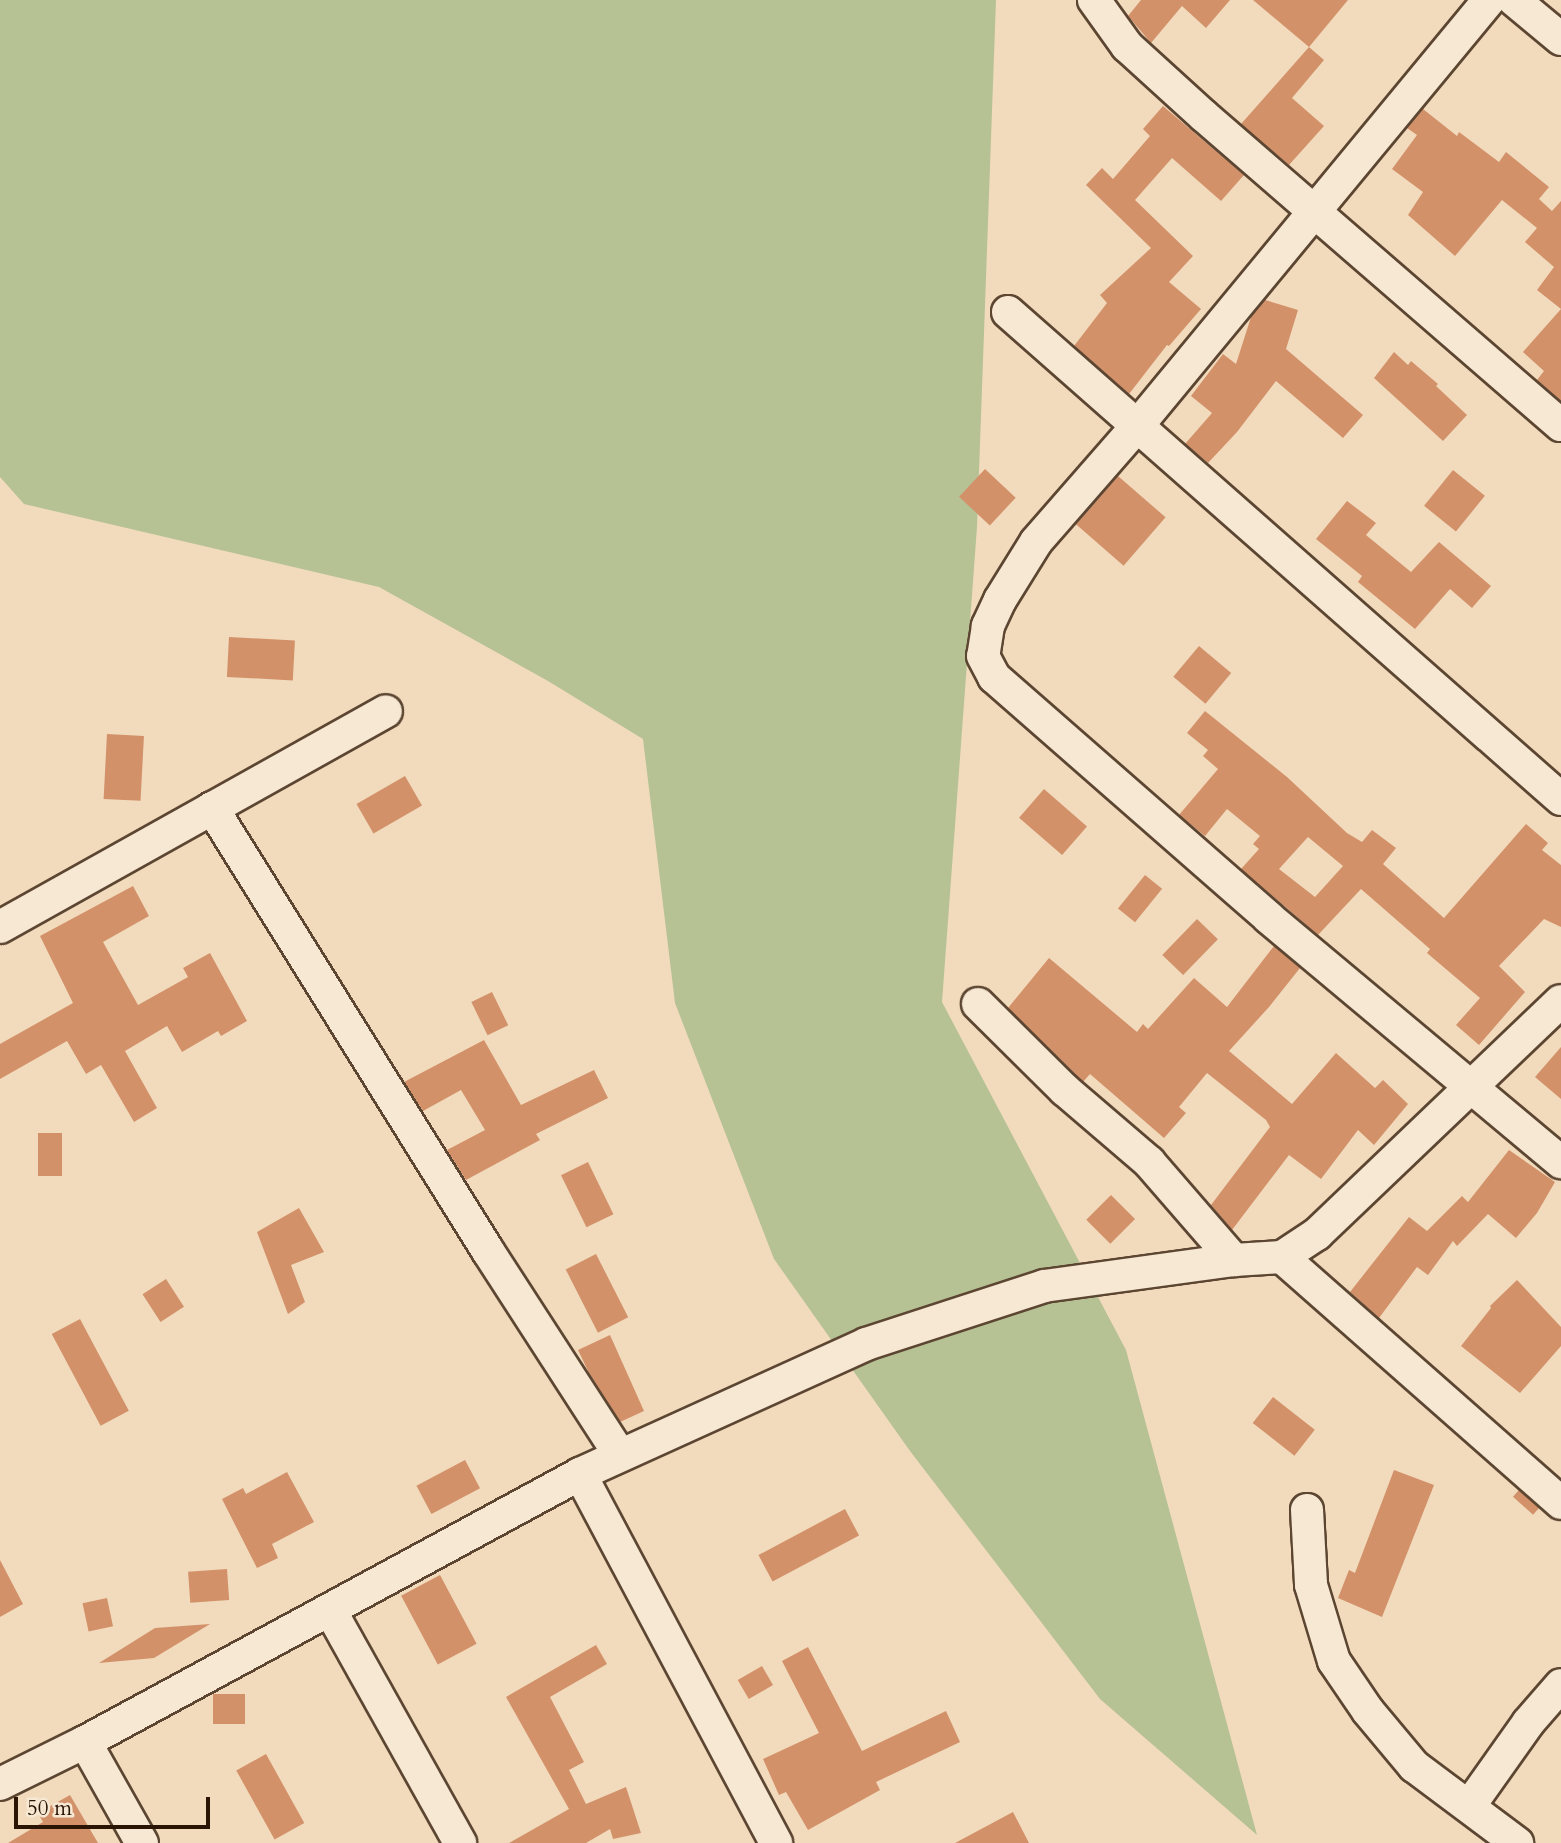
<!DOCTYPE html>
<style>
body{margin:0}
#map{position:relative;width:1561px;height:1843px;overflow:hidden;background:#f1dbbc;font-family:Cardo,serif}
div>[style]{position:absolute}
[style*='--x']{left:calc(var(--x)*1px);top:calc(var(--y)*1px);width:calc(var(--w)*1px);rotate:calc(var(--a)*1deg)}
.green>*{inset:0;background:#b6c194}
.building>*{inset:0;background:#d3916a;transform-origin:0 0}
.roads{filter:drop-shadow(2px 0 #5c4632) drop-shadow(-2px 0 #5c4632) drop-shadow(0 2px #5c4632) drop-shadow(0 -2px #5c4632)}
.minor>*{height:32px;margin:-16px;padding:0 16px;transform-origin:16px;border-radius:16px;background:#f6e8d3}
span{translate:-50% -50%;white-space:nowrap;text-align:center;line-height:1.15;-webkit-text-stroke:5px #f6e8d3;paint-order:stroke}
.scale{position:absolute;left:14px;top:1797px;width:196px;height:32px;box-sizing:border-box;border:4px solid #2a1504;border-top:0;padding-left:9px;font-size:21px;line-height:24px;white-space:nowrap;color:#2a1504;-webkit-text-stroke:5px #f6e8d3;paint-order:stroke}
</style>
<div id="map">
<div class="green">
<div style="clip-path:polygon(0 0,996px 0,977px 527px,942px 1002px,1126px 1350px,1257px 1835px,1100px 1699px,910px 1451px,774px 1259px,675px 1003px,643px 739px,548px 681px,379px 587px,24px 504px,0 477px)"></div>
</div>
<div class="building">
<div style="clip-path:polygon(1141px 0,1230px 0,1206px 28px,1182px 6px,1151px 43px,1128px 16px)"></div>
<div style="clip-path:polygon(1253px 0,1348px 0,1309px 47px)"></div>
<div style="clip-path:polygon(1309px 47px,1324px 60px,1292px 98px,1324px 126px,1289px 165px,1241px 124px)"></div>
<div style="clip-path:polygon(1163px 106px,1244px 175px,1221px 201px,1172px 158px,1135px 200px,1193px 256px,1169px 282px,1201px 309px,1169px 346px,1167px 345px,1129px 394px,1074px 346px,1107px 303px,1100px 295px,1151px 248px,1086px 185px,1102px 168px,1113px 179px,1150px 136px,1143px 129px)"></div>
<div style="clip-path:polygon(1423px 109px,1457px 136px,1459px 132px,1499px 162px,1506px 152px,1549px 187px,1539px 199px,1552px 211px,1561px 201px,1561px 401px,1537px 380px,1544px 371px,1523px 352px,1561px 309px,1537px 290px,1554px 267px,1525px 242px,1537px 228px,1502px 200px,1455px 256px,1408px 215px,1423px 192px,1392px 169px,1417px 135px,1407px 128px)"></div>
<div style="clip-path:polygon(1265px 300px,1298px 310px,1286px 349px,1363px 415px,1343px 438px,1276px 381px,1237px 432px,1208px 463px,1185px 444px,1212px 413px,1191px 396px,1223px 354px,1236px 364px,1251px 317px)"></div>
<div style="clip-path:polygon(1394px 352px,1408px 365px,1411px 361px,1438px 384px,1436px 386px,1467px 415px,1443px 441px,1374px 378px)"></div>
<div style="left:985px;top:469px;width:42px;height:38px;rotate:43deg"></div>
<div style="left:1453px;top:470px;width:41px;height:46px;rotate:39deg"></div>
<div style="left:1118px;top:476px;width:63px;height:64px;rotate:41deg"></div>
<div style="clip-path:polygon(1347px 501px,1376px 523px,1366px 535px,1411px 572px,1439px 542px,1491px 586px,1472px 608px,1450px 589px,1415px 629px,1358px 582px,1362px 576px,1316px 539px)"></div>
<div style="left:229px;top:637px;width:66px;height:40px;rotate:3deg"></div>
<div style="left:1199px;top:646px;width:42px;height:40px;rotate:40deg"></div>
<div style="clip-path:polygon(evenodd,1205px 711px,1287px 777px,1347px 833px,1362px 842px,1372px 830px,1396px 848px,1383px 864px,1444px 918px,1526px 824px,1548px 843px,1542px 850px,1561px 865px,1561px 927px,1544px 919px,1499px 966px,1525px 992px,1479px 1045px,1456px 1025px,1480px 998px,1427px 953px,1430px 949px,1361px 889px,1318px 935px,1241px 869px,1259px 849px,1253px 844px,1260px 836px,1227px 809px,1205px 836px,1179px 815px,1218px 769px,1203px 756px,1208px 750px,1187px 733px,1205px 711px,1308px 837px,1343px 866px,1315px 897px,1279px 869px,1308px 837px)"></div>
<div style="left:107px;top:734px;width:37px;height:65px;rotate:3deg"></div>
<div style="left:405px;top:776px;width:34px;height:56px;rotate:60deg"></div>
<div style="left:1044px;top:789px;width:57px;height:38px;rotate:41deg"></div>
<div style="left:1145px;top:875px;width:22px;height:43px;rotate:39deg"></div>
<div style="clip-path:polygon(133px 886px,149px 916px,103px 942px,138px 1005px,188px 977px,183px 968px,210px 953px,247px 1021px,221px 1036px,218px 1031px,182px 1052px,167px 1026px,125px 1051px,157px 1108px,134px 1122px,101px 1065px,86px 1074px,67px 1041px,0 1079px,0 1044px,73px 1003px,40px 936px)"></div>
<div style="left:1197px;top:919px;width:29px;height:50px;rotate:44deg"></div>
<div style="clip-path:polygon(1274px 946px,1300px 968px,1269px 1007px,1229px 1051px,1292px 1104px,1336px 1053px,1375px 1088px,1383px 1080px,1408px 1104px,1374px 1145px,1358px 1130px,1321px 1179px,1289px 1155px,1232px 1230px,1211px 1205px,1270px 1127px,1266px 1120px,1207px 1073px,1179px 1107px,1186px 1113px,1164px 1138px,1090px 1074px,1083px 1082px,1008px 1008px,1049px 958px,1137px 1032px,1143px 1024px,1148px 1029px,1194px 978px,1227px 1007px)"></div>
<div style="left:492px;top:992px;width:37px;height:23px;rotate:64deg"></div>
<div style="clip-path:polygon(484px 1040px,521px 1105px,594px 1070px,608px 1098px,536px 1134px,540px 1140px,466px 1180px,447px 1150px,485px 1130px,461px 1090px,423px 1111px,404px 1082px)"></div>
<div style="clip-path:polygon(1561px 1047px,1561px 1099px,1535px 1077px)"></div>
<div style="left:38px;top:1133px;width:24px;height:43px"></div>
<div style="clip-path:polygon(1509px 1150px,1555px 1182px,1537px 1213px,1516px 1238px,1488px 1214px,1457px 1246px,1453px 1241px,1428px 1275px,1417px 1267px,1379px 1318px,1350px 1292px,1409px 1217px,1427px 1231px,1462px 1196px,1468px 1202px)"></div>
<div style="left:588px;top:1162px;width:58px;height:30px;rotate:64deg"></div>
<div style="left:1111px;top:1195px;width:34px;height:35px;rotate:45deg"></div>
<div style="clip-path:polygon(299px 1208px,324px 1252px,291px 1265px,305px 1302px,288px 1314px,257px 1232px)"></div>
<div style="left:596px;top:1254px;width:71px;height:34px;rotate:63deg"></div>
<div style="left:166px;top:1279px;width:33px;height:28px;rotate:57deg"></div>
<div style="clip-path:polygon(1517px 1280px,1561px 1327px,1561px 1346px,1520px 1393px,1461px 1346px,1491px 1308px,1490px 1306px)"></div>
<div style="left:80px;top:1319px;width:104px;height:32px;rotate:62deg"></div>
<div style="clip-path:polygon(610px 1335px,644px 1411px,620px 1422px,589px 1373px,578px 1350px)"></div>
<div style="left:1273px;top:1397px;width:53px;height:33px;rotate:38deg"></div>
<div style="left:465px;top:1460px;width:32px;height:55px;rotate:62deg"></div>
<div style="clip-path:polygon(1394px 1470px,1434px 1485px,1382px 1617px,1338px 1598px,1349px 1570px,1355px 1573px)"></div>
<div style="clip-path:polygon(287px 1472px,314px 1522px,272px 1544px,278px 1558px,257px 1568px,222px 1499px,243px 1488px,246px 1494px)"></div>
<div style="left:1519px;top:1490px;width:27px;height:9px;rotate:42deg"></div>
<div style="left:845px;top:1509px;width:30px;height:98px;rotate:62deg"></div>
<div style="clip-path:polygon(0 1560px,23px 1604px,0 1617px)"></div>
<div style="left:227px;top:1569px;width:31px;height:39px;rotate:86deg"></div>
<div style="left:440px;top:1575px;width:78px;height:44px;rotate:62deg"></div>
<div style="left:107px;top:1598px;width:29px;height:25px;rotate:78deg"></div>
<div style="clip-path:polygon(210px 1624px,154px 1658px,99px 1663px,155px 1628px)"></div>
<div style="clip-path:polygon(596px 1645px,607px 1664px,550px 1697px,584px 1762px,569px 1770px,586px 1804px,626px 1787px,641px 1833px,613px 1839px,610px 1829px,586px 1843px,509px 1843px,569px 1809px,506px 1697px)"></div>
<div style="clip-path:polygon(808px 1647px,862px 1751px,946px 1711px,960px 1742px,876px 1782px,880px 1790px,808px 1830px,786px 1792px,779px 1795px,763px 1759px,819px 1733px,782px 1661px)"></div>
<div style="left:762px;top:1666px;width:22px;height:28px;rotate:60deg"></div>
<div style="left:213px;top:1694px;width:32px;height:30px"></div>
<div style="left:266px;top:1754px;width:79px;height:34px;rotate:61deg"></div>
<div style="clip-path:polygon(70px 1795px,98px 1843px,8px 1843px,43px 1822px,38px 1813px)"></div>
<div style="clip-path:polygon(1013px 1812px,1029px 1843px,955px 1843px)"></div>
</div>
<div class="roads">
<div class="minor">
<div style="--x:1094;--y:0;--w:57;--a:54.3"></div>
<div style="--x:1127;--y:46;--w:104;--a:42.3"></div>
<div style="--x:1204;--y:116;--w:472;--a:40.9"></div>
<div style="--x:1489;--y:0;--w:551;--a:129.55"></div>
<div style="--x:1138;--y:425;--w:155;--a:131.1"></div>
<div style="--x:1036;--y:542;--w:68;--a:121.8"></div>
<div style="--x:1000;--y:600;--w:29;--a:115"></div>
<div style="--x:988;--y:626;--w:30;--a:99"></div>
<div style="--x:983;--y:656;--w:24;--a:62"></div>
<div style="--x:994;--y:677;--w:366;--a:41.2"></div>
<div style="--x:1269;--y:918;--w:381;--a:39.9"></div>
<div style="--x:1514;--y:0;--w:61;--a:39.7"></div>
<div style="--x:1008;--y:312;--w:737;--a:41.37"></div>
<div style="--x:212;--y:808;--w:522;--a:58.08"></div>
<div style="--x:488;--y:1251;--w:243;--a:57.1"></div>
<div style="--x:0;--y:927;--w:442;--a:-29.2"></div>
<div style="--x:978;--y:1004;--w:122;--a:44.7"></div>
<div style="--x:1065;--y:1090;--w:111;--a:40.6"></div>
<div style="--x:1149;--y:1162;--w:130;--a:49.1"></div>
<div style="--x:1282;--y:1257;--w:372;--a:41.4"></div>
<div style="--x:580;--y:1474;--w:418;--a:62"></div>
<div style="--x:1307;--y:1510;--w:75;--a:86.9"></div>
<div style="--x:1311;--y:1585;--w:79;--a:73.2"></div>
<div style="--x:1334;--y:1661;--w:60;--a:55.8"></div>
<div style="--x:1368;--y:1711;--w:72;--a:50.1"></div>
<div style="--x:1414;--y:1766;--w:129;--a:36.8"></div>
<div style="--x:330;--y:1610;--w:267;--a:60.8"></div>
<div style="--x:85;--y:1742;--w:116;--a:60.6"></div>
<div style="--x:0;--y:1784;--w:95;--a:-26.3"></div>
<div style="--x:85;--y:1742;--w:563;--a:-28.43"></div>
<div style="--x:580;--y:1474;--w:314;--a:-24.4"></div>
<div style="--x:866;--y:1344;--w:187;--a:-18"></div>
<div style="--x:1044;--y:1286;--w:192;--a:-7.8"></div>
<div style="--x:1234;--y:1260;--w:48;--a:-3.6"></div>
<div style="--x:1282;--y:1257;--w:42;--a:-33.3"></div>
<div style="--x:1317;--y:1234;--w:337;--a:-43.7"></div>
<div style="--x:1470;--y:1805;--w:100;--a:-54.7"></div>
<div style="--x:1528;--y:1723;--w:50;--a:-49"></div>
</div>
</div>
<div class="scale">50 m</div>
</div>
